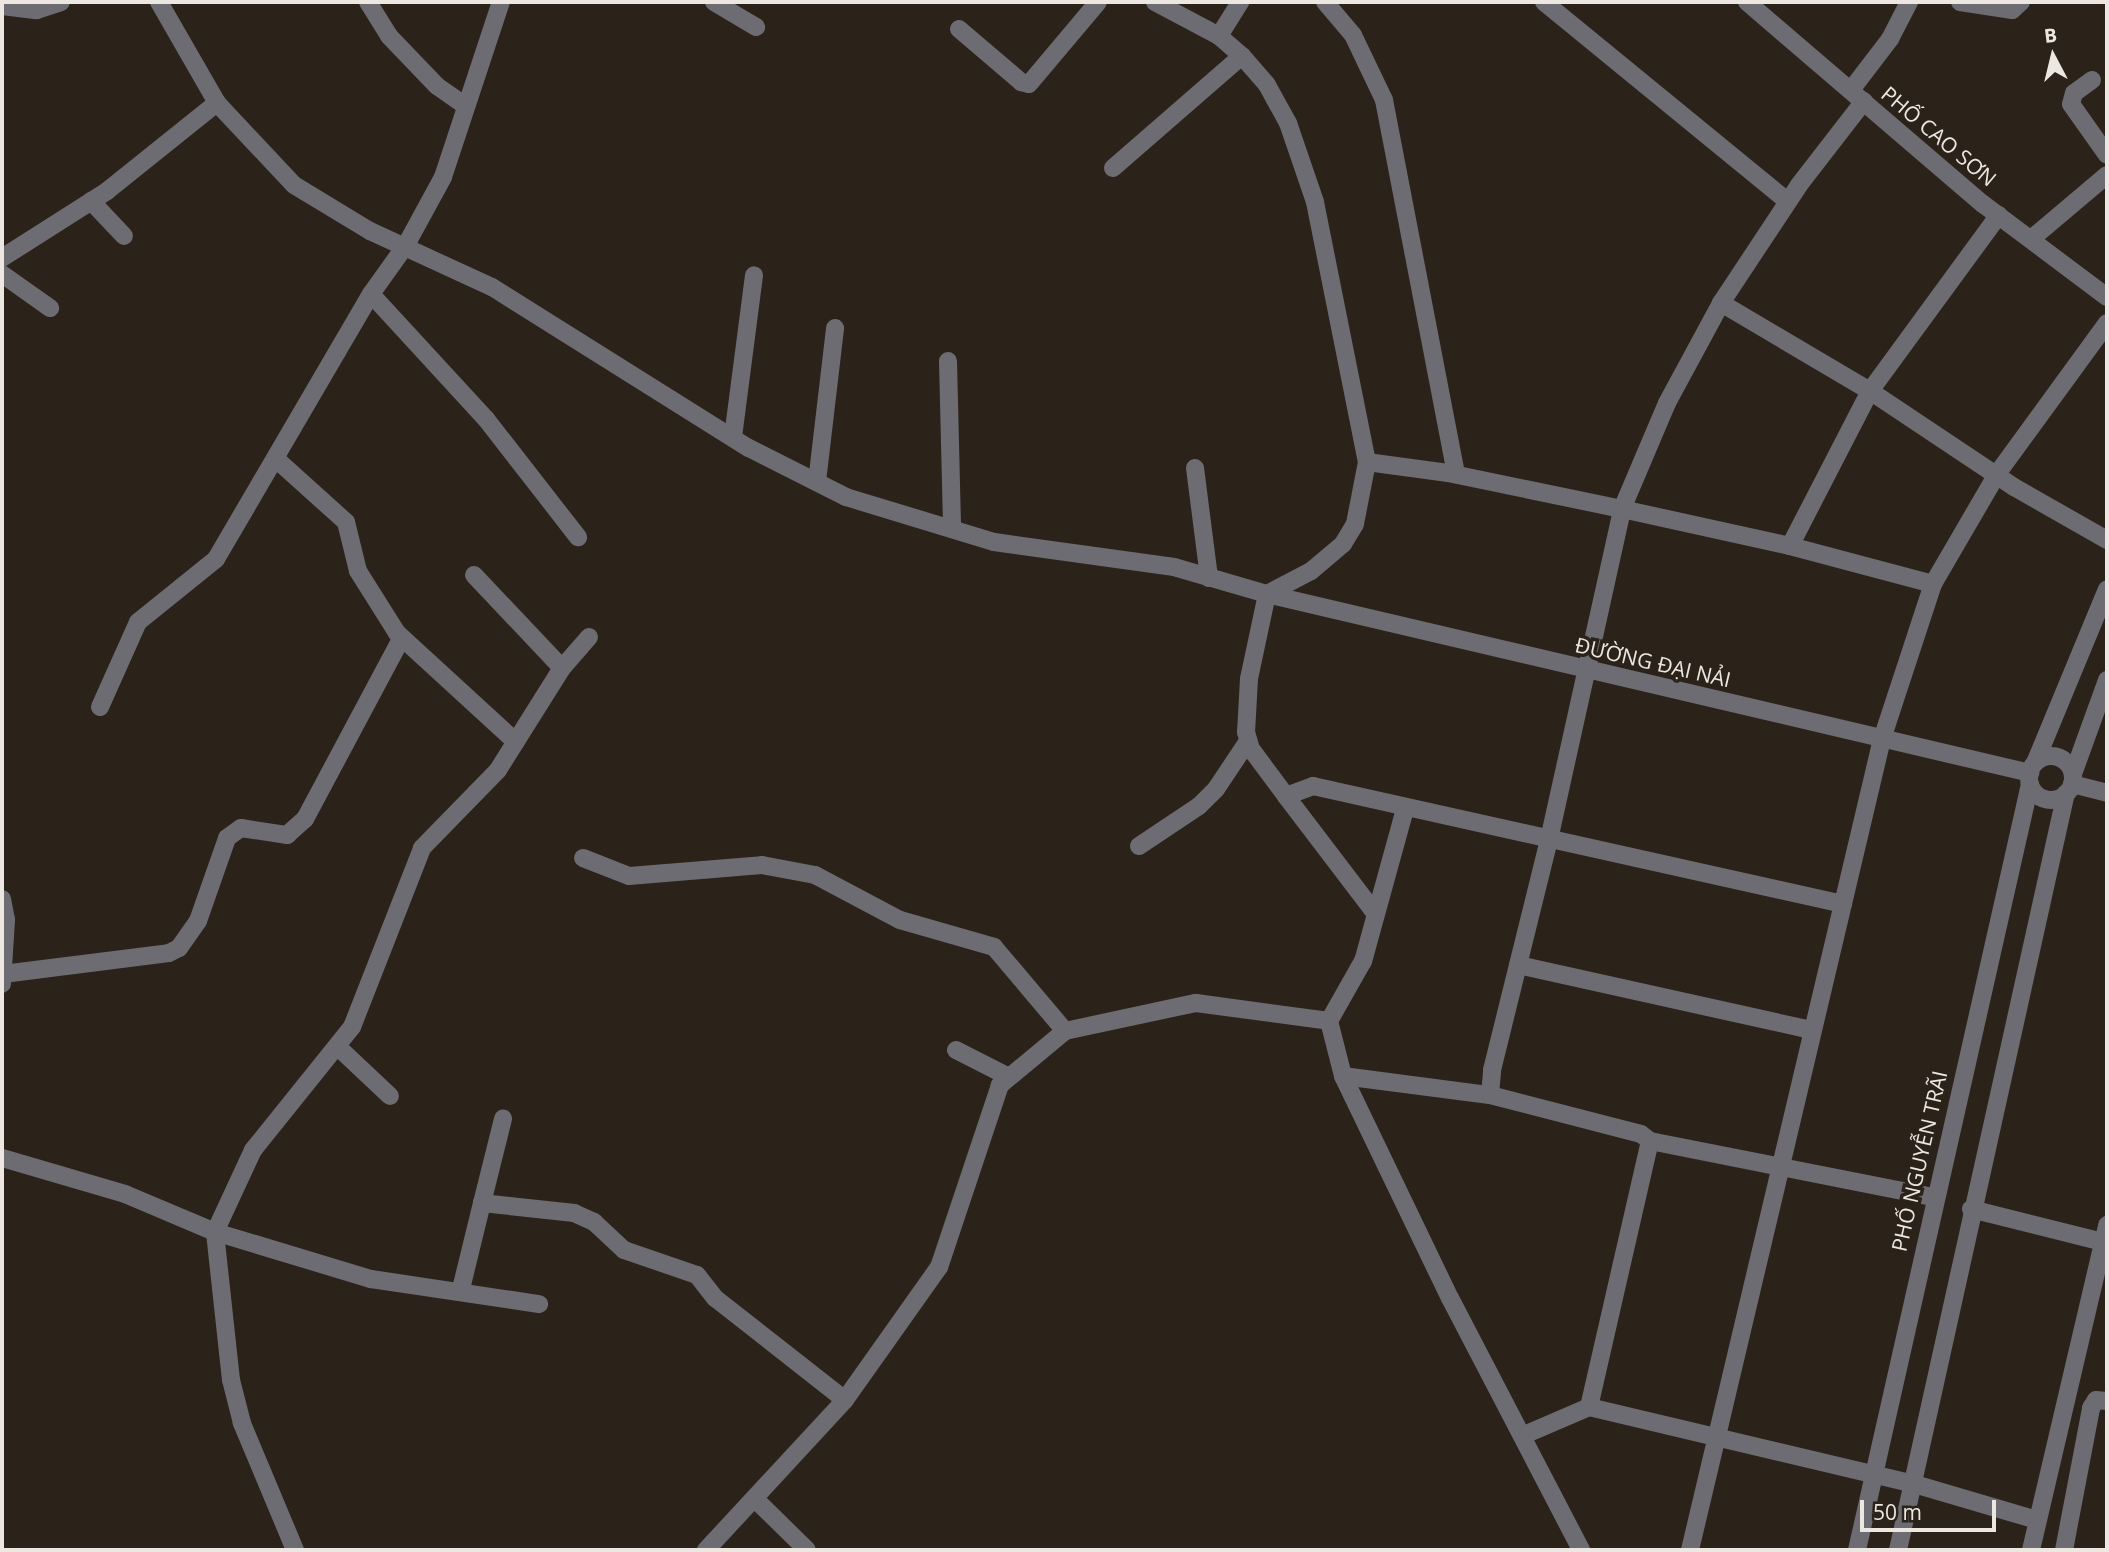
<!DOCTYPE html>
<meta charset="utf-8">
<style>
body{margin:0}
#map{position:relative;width:2109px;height:1552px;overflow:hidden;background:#2b221a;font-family:"Open Sans",sans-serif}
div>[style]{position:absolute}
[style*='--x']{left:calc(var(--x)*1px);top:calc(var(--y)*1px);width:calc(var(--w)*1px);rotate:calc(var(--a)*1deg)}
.minor>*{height:18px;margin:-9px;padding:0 9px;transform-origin:9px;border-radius:9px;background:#6c6c72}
.minor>.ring{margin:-9px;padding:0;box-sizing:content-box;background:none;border:18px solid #6c6c72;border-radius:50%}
span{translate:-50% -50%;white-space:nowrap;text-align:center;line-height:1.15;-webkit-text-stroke:7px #2b221a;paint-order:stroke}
.street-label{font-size:21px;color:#ede7e1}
.frame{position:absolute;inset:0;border:4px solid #ede7e1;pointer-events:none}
.north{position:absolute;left:2018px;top:21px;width:70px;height:70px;-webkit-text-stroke:5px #2b221a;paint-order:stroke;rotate:353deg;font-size:19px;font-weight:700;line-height:28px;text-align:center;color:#ede7e1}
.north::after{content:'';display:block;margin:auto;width:24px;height:32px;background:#ede7e1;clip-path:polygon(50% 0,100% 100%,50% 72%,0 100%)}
.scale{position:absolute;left:1860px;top:1500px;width:136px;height:32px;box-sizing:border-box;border:4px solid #ede7e1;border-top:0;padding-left:9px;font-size:21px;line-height:24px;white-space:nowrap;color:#ede7e1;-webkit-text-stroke:5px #2b221a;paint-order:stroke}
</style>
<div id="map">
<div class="minor">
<div style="--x:159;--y:2;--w:116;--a:60.1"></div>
<div style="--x:217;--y:103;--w:112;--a:46.8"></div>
<div style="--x:294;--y:185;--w:89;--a:31.2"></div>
<div style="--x:370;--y:231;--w:134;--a:24.7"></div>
<div style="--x:492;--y:287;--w:303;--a:32.1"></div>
<div style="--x:749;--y:448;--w:109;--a:26.8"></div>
<div style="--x:846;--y:497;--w:155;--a:16.9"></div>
<div style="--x:994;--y:542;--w:182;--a:7.9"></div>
<div style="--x:1174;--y:567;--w:97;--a:16.2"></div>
<div style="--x:1267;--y:594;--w:784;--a:13.2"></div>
<div style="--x:368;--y:2;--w:40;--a:58"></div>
<div style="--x:389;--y:36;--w:69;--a:46.2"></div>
<div style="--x:437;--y:86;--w:33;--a:35"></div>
<div style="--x:714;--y:2;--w:49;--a:30.8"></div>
<div style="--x:1155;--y:2;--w:72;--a:28"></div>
<div style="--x:1219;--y:36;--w:30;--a:41"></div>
<div style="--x:1242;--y:56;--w:38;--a:49"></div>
<div style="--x:1267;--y:85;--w:43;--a:61.1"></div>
<div style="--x:1288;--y:123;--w:83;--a:71.1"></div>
<div style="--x:1315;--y:202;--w:265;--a:78.7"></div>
<div style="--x:1367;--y:462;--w:63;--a:101"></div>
<div style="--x:1355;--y:524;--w:23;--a:121"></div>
<div style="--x:1343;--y:544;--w:42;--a:139.8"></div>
<div style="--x:1311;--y:571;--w:50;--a:152.4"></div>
<div style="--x:1325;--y:2;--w:43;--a:49.7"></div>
<div style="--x:1353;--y:35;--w:72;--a:64.5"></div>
<div style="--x:1384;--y:100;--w:381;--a:79.1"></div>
<div style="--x:1544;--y:2;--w:315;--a:39.3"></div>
<div style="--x:1747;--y:2;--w:311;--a:40.6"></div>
<div style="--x:1983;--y:204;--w:155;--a:36.9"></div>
<div style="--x:1960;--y:2;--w:53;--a:8.7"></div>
<div style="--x:2012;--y:10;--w:12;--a:-42"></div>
<div style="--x:2;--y:6;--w:35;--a:7"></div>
<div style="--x:37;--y:10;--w:25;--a:-18"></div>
<div style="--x:959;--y:29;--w:82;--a:40.5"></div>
<div style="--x:1021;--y:82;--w:8;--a:14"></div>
<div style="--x:1029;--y:84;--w:107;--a:-49.9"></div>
<div style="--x:1219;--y:36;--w:40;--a:-58"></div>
<div style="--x:2092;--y:80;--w:22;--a:144"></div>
<div style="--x:2074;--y:93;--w:11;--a:105"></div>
<div style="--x:2071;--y:104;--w:62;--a:54.8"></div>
<div style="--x:1851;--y:90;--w:64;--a:-52.6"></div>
<div style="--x:1890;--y:39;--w:42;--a:-62.8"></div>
<div style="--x:1113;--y:168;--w:171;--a:-41"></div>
<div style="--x:91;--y:201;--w:48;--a:46.7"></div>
<div style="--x:2031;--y:239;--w:99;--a:-40.1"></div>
<div style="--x:2;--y:258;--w:125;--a:-32.5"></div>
<div style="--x:107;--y:191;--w:141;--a:-38.7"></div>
<div style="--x:2;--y:274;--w:59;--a:35.3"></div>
<div style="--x:371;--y:294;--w:170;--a:47.4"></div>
<div style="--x:486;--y:419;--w:150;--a:52.1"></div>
<div style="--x:1721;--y:303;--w:173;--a:30.6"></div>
<div style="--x:1870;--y:391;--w:173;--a:33.7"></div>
<div style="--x:2014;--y:487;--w:107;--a:29.7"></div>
<div style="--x:948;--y:361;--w:168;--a:88.6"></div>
<div style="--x:733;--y:437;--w:163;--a:-82.6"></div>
<div style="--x:276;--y:459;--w:94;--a:42"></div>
<div style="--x:346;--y:522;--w:50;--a:76.2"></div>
<div style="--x:358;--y:571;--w:73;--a:57.8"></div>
<div style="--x:397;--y:633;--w:161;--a:42.5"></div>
<div style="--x:1367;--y:462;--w:82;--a:7.7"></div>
<div style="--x:1448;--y:473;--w:178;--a:11.7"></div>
<div style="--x:1622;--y:509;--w:172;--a:12.4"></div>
<div style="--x:1790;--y:546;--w:148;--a:14.9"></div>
<div style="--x:1195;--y:468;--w:111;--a:82.7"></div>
<div style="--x:817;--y:482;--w:155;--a:-83.3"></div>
<div style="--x:1790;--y:546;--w:174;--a:-62.7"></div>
<div style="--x:1870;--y:391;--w:218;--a:-53.8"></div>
<div style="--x:474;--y:575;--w:128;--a:46.6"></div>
<div style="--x:1267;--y:594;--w:87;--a:102"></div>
<div style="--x:1249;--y:679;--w:53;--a:93.2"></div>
<div style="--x:1246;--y:732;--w:18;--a:74"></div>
<div style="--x:1251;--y:749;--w:59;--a:53.3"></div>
<div style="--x:100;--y:707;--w:93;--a:-65.9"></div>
<div style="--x:138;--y:622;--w:100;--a:-38.9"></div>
<div style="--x:216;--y:559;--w:307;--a:-59.7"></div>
<div style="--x:371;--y:294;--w:60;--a:-54.5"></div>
<div style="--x:406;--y:245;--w:77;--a:-61.4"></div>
<div style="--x:443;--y:177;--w:184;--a:-71.7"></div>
<div class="ring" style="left:2029px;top:756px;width:26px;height:26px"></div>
<div style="--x:2035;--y:763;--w:188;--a:-67.5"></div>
<div style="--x:2073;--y:774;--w:100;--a:-70.1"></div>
<div style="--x:2072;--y:784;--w:36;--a:14"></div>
<div style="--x:1405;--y:809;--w:158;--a:105.4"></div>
<div style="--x:1363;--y:961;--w:69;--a:119.5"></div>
<div style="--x:1329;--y:1021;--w:57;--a:75.7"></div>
<div style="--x:1343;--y:1076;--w:246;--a:64.3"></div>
<div style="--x:1450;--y:1298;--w:284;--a:62.5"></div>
<div style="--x:1139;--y:846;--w:72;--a:-33.7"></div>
<div style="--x:1199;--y:806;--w:24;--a:-45"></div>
<div style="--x:1216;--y:789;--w:58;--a:-56.3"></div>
<div style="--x:583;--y:858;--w:49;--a:21.4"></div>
<div style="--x:629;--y:876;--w:133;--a:-4.7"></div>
<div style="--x:762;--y:865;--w:54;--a:10.7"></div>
<div style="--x:815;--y:875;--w:96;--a:27.9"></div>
<div style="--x:900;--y:920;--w:98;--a:16"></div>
<div style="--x:994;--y:947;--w:110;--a:49.8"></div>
<div style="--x:1065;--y:1031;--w:85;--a:140.3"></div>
<div style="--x:1000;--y:1085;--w:192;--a:108.5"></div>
<div style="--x:939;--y:1267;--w:163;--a:125.3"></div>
<div style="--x:845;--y:1400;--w:205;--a:132.8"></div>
<div style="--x:2;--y:899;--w:21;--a:79"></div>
<div style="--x:6;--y:920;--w:64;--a:93.6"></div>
<div style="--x:1375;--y:913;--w:147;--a:-127.3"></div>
<div style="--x:1286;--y:796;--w:29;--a:-20"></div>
<div style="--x:1313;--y:786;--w:543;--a:12.55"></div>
<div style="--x:1518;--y:965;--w:301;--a:12.5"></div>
<div style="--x:3;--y:974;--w:167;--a:-7.2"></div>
<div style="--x:169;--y:953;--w:11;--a:-27"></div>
<div style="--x:179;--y:948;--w:33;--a:-55"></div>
<div style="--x:198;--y:921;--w:88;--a:-70.7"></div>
<div style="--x:227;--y:838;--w:17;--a:-36"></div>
<div style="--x:241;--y:828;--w:47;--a:8.7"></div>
<div style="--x:287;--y:835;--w:24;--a:-42"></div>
<div style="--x:305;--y:819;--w:204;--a:-61.9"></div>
<div style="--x:1065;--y:1031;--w:134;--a:-12.1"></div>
<div style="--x:1196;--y:1003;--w:134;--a:7.7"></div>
<div style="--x:339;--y:1048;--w:70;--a:43.3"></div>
<div style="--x:956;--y:1050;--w:59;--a:27"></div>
<div style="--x:1343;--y:1076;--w:148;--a:7.4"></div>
<div style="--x:1490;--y:1095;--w:156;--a:14.5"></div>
<div style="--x:1641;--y:1134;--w:11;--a:38"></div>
<div style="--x:1650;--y:1141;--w:289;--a:11.2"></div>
<div style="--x:1490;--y:1095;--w:25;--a:-85"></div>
<div style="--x:1492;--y:1070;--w:242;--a:-76.1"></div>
<div style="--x:1550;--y:835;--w:334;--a:-77.5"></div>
<div style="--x:1622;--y:509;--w:115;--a:-67"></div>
<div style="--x:1667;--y:403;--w:114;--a:-61.6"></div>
<div style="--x:1721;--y:303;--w:141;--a:-56.5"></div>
<div style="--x:1799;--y:185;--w:106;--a:-52.3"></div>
<div style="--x:2;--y:1158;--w:128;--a:16.3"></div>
<div style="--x:125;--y:1194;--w:98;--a:22.9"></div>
<div style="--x:215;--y:1232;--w:163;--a:16.8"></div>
<div style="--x:371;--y:1279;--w:170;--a:8.5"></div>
<div style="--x:482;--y:1203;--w:87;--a:-76"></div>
<div style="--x:1971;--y:1209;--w:136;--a:14"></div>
<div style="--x:461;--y:1289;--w:89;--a:-76.3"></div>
<div style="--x:482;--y:1203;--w:93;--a:6.2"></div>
<div style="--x:574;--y:1213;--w:22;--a:24"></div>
<div style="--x:594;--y:1222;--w:41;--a:43"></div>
<div style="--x:624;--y:1250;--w:77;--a:18.9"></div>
<div style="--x:697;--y:1275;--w:29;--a:52"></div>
<div style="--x:715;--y:1298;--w:165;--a:38.1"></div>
<div style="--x:1589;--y:1407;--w:273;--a:-77.1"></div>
<div style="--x:1524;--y:1435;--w:71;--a:-23.3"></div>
<div style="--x:1589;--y:1407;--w:331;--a:13.3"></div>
<div style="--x:1911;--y:1483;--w:131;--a:16.4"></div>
<div style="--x:756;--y:1500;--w:71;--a:44.4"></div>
<div style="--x:295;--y:1550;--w:138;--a:-112.7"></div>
<div style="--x:242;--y:1423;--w:44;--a:-104.3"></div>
<div style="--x:231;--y:1380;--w:149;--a:-96.2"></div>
<div style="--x:215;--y:1232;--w:90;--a:-65.1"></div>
<div style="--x:253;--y:1150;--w:158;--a:-51.2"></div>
<div style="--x:352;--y:1027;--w:192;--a:-68.6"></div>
<div style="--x:422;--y:848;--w:109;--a:-45.7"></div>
<div style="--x:498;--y:770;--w:120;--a:-57.9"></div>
<div style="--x:562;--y:668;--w:41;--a:-48.9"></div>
<div style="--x:1690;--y:1550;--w:833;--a:-76.68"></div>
<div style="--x:1882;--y:739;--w:163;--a:-71.8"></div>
<div style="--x:1933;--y:584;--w:127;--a:-59.8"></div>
<div style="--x:1997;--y:474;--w:187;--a:-53.9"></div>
<div style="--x:1857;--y:1550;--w:785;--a:-77.27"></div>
<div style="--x:1898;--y:1550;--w:775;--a:-77.49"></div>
<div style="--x:2031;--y:1550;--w:334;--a:-76.8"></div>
<div style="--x:2064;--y:1550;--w:145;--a:-79.2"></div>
<div style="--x:2091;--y:1408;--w:9;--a:-58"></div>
<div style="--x:2096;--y:1400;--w:11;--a:5"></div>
</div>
<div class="street-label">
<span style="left:1939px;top:136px;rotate:40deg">PHỐ CAO SƠN</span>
<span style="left:1653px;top:662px;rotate:13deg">ĐƯỜNG ĐẠI NẢI</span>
<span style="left:1919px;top:1161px;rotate:-77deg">PHỐ NGUYỄN TRÃI</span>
</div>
<div class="frame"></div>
<div class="north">B</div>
<div class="scale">50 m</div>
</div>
